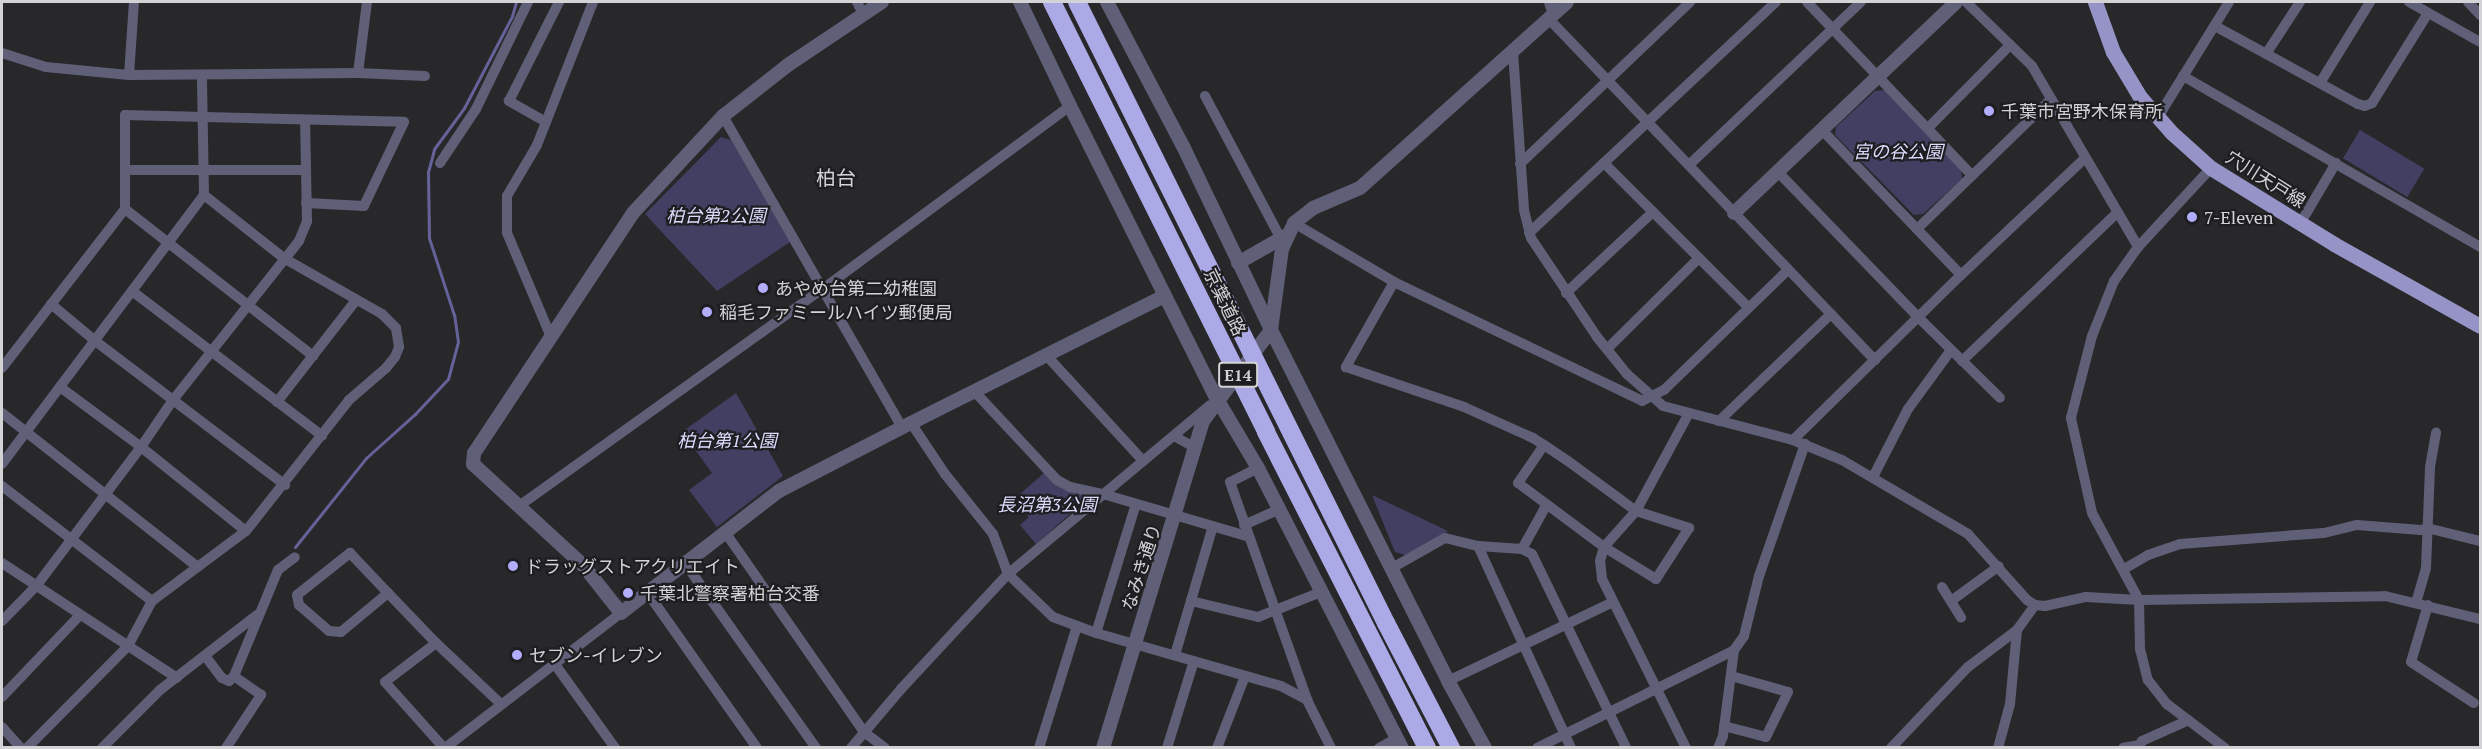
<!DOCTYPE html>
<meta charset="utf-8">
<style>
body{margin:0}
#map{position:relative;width:2482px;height:749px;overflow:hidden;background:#28282b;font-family:"PT Serif","Noto Sans JP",serif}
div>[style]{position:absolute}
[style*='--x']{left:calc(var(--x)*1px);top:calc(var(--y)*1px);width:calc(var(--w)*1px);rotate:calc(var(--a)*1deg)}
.green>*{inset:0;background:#423f63;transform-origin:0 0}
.stream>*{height:3px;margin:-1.5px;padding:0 1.5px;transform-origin:1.5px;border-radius:1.5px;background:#656199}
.minor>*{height:10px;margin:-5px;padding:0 5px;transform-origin:5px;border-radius:5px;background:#5f5f78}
.tertiary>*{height:14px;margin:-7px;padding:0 7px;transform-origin:7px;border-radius:7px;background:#5f5f78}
.primary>*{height:15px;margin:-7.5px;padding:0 7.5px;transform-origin:7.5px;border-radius:7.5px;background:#9694c7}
.motorway>*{height:18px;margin:-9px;padding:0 9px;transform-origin:9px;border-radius:9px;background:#aca9e7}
.dots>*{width:16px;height:16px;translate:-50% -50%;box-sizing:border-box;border:3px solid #1e1e21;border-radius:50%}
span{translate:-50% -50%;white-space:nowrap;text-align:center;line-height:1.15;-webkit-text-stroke:4.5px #1e1e21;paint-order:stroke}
.shield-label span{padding:2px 4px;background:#1e1e21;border:2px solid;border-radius:4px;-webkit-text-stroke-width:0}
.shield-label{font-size:16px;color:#d3d3d5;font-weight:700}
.poi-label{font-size:18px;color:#d3d3d5}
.left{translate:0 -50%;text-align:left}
.park-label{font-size:18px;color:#dbdbfe;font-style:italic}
.street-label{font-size:18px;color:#d3d3d5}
.neighbourhood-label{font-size:20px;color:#d3d3d5}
.frame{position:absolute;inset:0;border:3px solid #d3d3d5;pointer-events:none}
</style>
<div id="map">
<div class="green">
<div style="clip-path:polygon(1885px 90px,1961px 167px,1962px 179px,1923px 214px,1914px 215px,1835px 135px,1836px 127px,1875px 91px)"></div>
<div style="left:2360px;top:130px;width:75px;height:33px;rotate:31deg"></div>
<div style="clip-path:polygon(721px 137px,731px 140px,790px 242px,717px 291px,645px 214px)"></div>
<div style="clip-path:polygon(736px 393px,783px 476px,717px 527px,689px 490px,712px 473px,682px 432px)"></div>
<div style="clip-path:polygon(1044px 473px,1086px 494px,1087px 499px,1036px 544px,1020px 525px,1029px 517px,1013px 500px)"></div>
<div style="clip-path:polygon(1372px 495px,1448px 531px,1409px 556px,1395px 552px)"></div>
</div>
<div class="stream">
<div style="--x:295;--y:547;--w:114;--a:-51.4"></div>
<div style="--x:366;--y:458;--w:66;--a:-41.9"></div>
<div style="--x:415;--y:414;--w:48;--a:-46.7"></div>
<div style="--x:448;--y:379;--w:38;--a:-75"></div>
<div style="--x:458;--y:342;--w:27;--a:-98"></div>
<div style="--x:454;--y:315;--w:81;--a:-108"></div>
<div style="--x:429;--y:238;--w:66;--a:-90.9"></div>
<div style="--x:428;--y:172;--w:24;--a:-75"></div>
<div style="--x:434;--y:149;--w:51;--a:-53.8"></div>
<div style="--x:464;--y:108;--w:104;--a:-62.4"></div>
<div style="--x:512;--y:16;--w:15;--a:-74"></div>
</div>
<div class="minor">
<div style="--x:857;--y:2;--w:13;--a:63"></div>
<div style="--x:1549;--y:2;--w:14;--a:73"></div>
<div style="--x:1807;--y:2;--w:239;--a:46.4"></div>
<div style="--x:1966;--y:2;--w:92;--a:44.1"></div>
<div style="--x:2032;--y:66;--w:210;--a:59.6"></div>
<div style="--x:2409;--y:2;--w:81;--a:29.4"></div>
<div style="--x:2468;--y:2;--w:18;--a:47"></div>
<div style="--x:1549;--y:19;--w:472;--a:46.3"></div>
<div style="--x:2215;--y:26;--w:163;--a:28.6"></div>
<div style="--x:2358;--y:104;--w:7;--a:16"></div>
<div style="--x:2365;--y:106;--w:8;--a:-23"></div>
<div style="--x:2372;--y:103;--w:106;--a:-58.1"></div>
<div style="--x:1513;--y:52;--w:158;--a:86"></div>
<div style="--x:1524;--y:210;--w:29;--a:76"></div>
<div style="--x:1531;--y:238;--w:119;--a:56.3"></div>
<div style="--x:1597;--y:337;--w:48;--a:51"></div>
<div style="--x:1627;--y:374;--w:48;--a:41.6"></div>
<div style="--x:1663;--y:406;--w:134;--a:14.7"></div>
<div style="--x:1793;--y:440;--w:53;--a:22.2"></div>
<div style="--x:1842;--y:460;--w:146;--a:30.4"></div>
<div style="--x:1968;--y:534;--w:89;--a:48.2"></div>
<div style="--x:2027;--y:600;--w:9;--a:32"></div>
<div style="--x:2035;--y:605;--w:10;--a:6"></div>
<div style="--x:2045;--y:606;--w:42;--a:-12.4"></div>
<div style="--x:2086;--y:597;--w:53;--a:3.2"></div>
<div style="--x:2139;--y:600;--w:246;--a:-0.9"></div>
<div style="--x:2385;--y:596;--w:98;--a:13.6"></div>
<div style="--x:2;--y:53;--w:46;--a:17.7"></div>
<div style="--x:46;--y:67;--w:83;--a:5.5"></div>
<div style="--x:129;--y:75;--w:229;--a:-0.5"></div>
<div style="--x:358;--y:73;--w:67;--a:2.6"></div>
<div style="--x:2266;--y:54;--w:62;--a:-56.8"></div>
<div style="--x:358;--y:73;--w:72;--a:-82.8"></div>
<div style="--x:129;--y:75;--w:73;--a:-86.1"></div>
<div style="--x:2183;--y:76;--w:343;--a:29.9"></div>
<div style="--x:2320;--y:83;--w:95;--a:-58.3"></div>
<div style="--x:1205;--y:96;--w:162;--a:62"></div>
<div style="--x:723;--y:116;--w:359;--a:60.1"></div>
<div style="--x:2158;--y:117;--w:135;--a:-58.3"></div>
<div style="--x:546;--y:122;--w:43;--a:-150.4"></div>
<div style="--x:509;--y:101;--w:111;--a:-63.2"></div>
<div style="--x:1928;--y:128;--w:117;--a:-45.3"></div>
<div style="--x:1821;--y:129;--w:202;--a:46.2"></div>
<div style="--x:440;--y:163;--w:65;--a:-56.3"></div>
<div style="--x:476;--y:109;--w:119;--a:-64.1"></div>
<div style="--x:1604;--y:163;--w:204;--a:45"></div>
<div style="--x:1520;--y:164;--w:235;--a:-43.6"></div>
<div style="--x:1689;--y:165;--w:237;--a:-43.5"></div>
<div style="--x:2211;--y:168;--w:108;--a:132.7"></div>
<div style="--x:2138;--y:247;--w:42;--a:125.2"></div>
<div style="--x:2114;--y:281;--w:59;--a:111.8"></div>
<div style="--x:2092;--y:336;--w:85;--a:104.4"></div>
<div style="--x:2071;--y:418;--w:97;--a:77.5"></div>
<div style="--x:2092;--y:513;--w:99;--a:61.6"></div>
<div style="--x:2139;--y:600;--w:49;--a:88.8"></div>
<div style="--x:2140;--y:649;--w:32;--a:76"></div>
<div style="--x:2148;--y:680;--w:31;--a:52"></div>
<div style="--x:2167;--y:704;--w:73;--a:37.2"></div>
<div style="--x:125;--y:170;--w:180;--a:0"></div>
<div style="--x:1777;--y:171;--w:203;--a:46"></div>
<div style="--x:1918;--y:317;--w:115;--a:44.6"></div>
<div style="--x:125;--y:209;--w:239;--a:38"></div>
<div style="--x:1294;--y:223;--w:116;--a:30.5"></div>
<div style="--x:1394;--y:282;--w:275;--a:25.6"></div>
<div style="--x:1642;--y:401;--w:25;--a:-27"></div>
<div style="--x:1664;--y:390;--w:173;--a:-44.1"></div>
<div style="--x:2300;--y:224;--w:71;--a:-59.5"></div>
<div style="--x:1917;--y:229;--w:187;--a:-44.1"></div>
<div style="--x:1529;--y:233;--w:338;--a:-43.1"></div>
<div style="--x:1394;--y:282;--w:98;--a:119.5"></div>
<div style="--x:1346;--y:367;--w:125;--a:18.7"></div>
<div style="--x:1464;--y:407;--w:76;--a:24.2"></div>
<div style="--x:1533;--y:438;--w:13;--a:32"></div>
<div style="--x:1544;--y:445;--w:29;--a:34"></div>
<div style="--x:1568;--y:461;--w:84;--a:36.3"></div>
<div style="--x:1636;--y:511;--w:56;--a:17.8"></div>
<div style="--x:1689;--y:528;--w:61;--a:122.9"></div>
<div style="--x:1656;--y:579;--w:61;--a:-148.4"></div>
<div style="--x:1604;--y:547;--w:107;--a:-143.3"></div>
<div style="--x:1518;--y:483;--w:46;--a:-55.6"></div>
<div style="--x:132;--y:291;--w:239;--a:37.3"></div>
<div style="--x:1566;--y:293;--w:119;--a:-43"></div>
<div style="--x:51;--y:304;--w:56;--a:39.9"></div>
<div style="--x:94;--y:340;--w:240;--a:37.2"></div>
<div style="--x:551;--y:337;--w:113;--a:-112.9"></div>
<div style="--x:507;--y:233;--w:37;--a:-90"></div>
<div style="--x:507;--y:196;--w:59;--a:-59.5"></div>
<div style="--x:537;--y:145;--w:154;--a:-68.6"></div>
<div style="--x:1607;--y:349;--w:129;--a:-44.7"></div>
<div style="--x:1046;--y:355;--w:144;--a:47.5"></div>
<div style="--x:1962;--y:361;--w:214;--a:-43.7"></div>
<div style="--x:2;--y:368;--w:201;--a:-52.3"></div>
<div style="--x:125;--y:209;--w:94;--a:-90"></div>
<div style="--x:125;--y:115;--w:279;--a:1.4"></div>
<div style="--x:404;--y:122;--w:93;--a:115.5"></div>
<div style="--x:364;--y:206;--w:58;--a:-177"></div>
<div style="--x:60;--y:387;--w:101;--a:36.5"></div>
<div style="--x:141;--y:447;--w:134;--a:38.7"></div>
<div style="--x:974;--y:391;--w:122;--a:47"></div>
<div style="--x:1057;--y:480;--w:15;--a:28"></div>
<div style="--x:1070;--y:487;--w:34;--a:12"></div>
<div style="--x:1103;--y:494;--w:150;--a:16.3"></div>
<div style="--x:277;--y:402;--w:129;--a:-52.2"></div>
<div style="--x:2;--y:413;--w:249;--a:38.2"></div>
<div style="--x:1719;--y:421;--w:155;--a:-43.7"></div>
<div style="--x:911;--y:423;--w:61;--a:56.3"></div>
<div style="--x:945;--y:474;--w:77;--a:51.3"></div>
<div style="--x:993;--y:534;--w:43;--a:69.4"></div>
<div style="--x:1008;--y:574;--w:62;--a:43.7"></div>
<div style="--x:1053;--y:617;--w:46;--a:20.4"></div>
<div style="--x:1096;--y:633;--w:192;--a:16"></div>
<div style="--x:1281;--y:686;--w:30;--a:28"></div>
<div style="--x:1174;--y:436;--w:25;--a:29"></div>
<div style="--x:1793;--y:440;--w:235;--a:-44.5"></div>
<div style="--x:1961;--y:275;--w:170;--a:-43.3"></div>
<div style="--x:2;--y:464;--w:336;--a:-53.1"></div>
<div style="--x:204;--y:195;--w:120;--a:-91"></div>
<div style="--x:1258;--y:468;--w:31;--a:153"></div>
<div style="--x:1230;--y:482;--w:231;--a:70.5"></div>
<div style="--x:1307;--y:700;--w:54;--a:63.4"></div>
<div style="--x:1873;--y:477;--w:76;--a:-62.8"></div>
<div style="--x:1908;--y:409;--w:73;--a:-53.9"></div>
<div style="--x:2;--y:486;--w:189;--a:37.5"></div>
<div style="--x:519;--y:506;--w:375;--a:-35.6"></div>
<div style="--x:824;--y:288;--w:306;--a:-36.5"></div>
<div style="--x:1244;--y:525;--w:37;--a:-24"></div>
<div style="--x:725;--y:532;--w:244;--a:55.2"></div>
<div style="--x:864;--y:732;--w:26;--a:37"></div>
<div style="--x:1478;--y:546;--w:222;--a:65.3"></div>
<div style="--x:1522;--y:549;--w:51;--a:-60.9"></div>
<div style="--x:2;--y:563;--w:209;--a:33.3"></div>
<div style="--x:685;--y:563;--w:227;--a:54.7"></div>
<div style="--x:1392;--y:568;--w:61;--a:-29.5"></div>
<div style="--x:1445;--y:538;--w:34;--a:14"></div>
<div style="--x:1478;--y:546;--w:44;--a:3.9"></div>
<div style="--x:1522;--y:549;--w:11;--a:27"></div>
<div style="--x:1532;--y:554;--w:216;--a:64.1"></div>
<div style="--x:2124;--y:569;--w:28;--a:-30"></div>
<div style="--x:2148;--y:555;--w:34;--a:-19"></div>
<div style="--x:2180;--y:544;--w:144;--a:-4.4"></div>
<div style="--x:2324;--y:533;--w:34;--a:-14"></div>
<div style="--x:2357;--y:525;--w:64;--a:4.5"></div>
<div style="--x:2421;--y:530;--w:6;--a:-18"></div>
<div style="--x:2427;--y:528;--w:55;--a:13.8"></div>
<div style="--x:1942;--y:587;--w:36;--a:58"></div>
<div style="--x:647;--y:592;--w:191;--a:54.8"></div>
<div style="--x:388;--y:593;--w:61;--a:140.3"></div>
<div style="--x:341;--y:632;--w:12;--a:-175"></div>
<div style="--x:329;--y:631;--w:40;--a:-139"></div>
<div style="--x:299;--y:605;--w:10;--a:-101"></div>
<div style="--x:297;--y:595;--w:68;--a:-38.4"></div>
<div style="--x:350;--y:553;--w:55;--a:46.5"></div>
<div style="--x:388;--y:593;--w:69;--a:46.2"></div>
<div style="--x:436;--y:643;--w:89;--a:43.2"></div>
<div style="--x:1191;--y:601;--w:69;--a:13.4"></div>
<div style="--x:1258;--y:617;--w:68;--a:-21.6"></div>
<div style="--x:1951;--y:601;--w:59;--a:-36.1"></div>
<div style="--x:2416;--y:603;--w:36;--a:-74"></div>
<div style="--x:2426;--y:568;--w:101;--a:-87.7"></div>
<div style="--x:2430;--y:467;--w:35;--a:-80"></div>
<div style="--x:2428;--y:605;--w:59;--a:106.6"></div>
<div style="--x:2411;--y:662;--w:75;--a:33.1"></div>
<div style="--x:2;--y:621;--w:50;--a:-45.8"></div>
<div style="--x:37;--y:585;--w:173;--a:-53"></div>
<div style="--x:141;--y:447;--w:57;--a:-55.8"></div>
<div style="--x:173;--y:400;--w:203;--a:-51.6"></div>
<div style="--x:299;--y:241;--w:22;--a:-68"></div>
<div style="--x:307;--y:221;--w:101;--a:-91.1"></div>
<div style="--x:1096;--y:633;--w:135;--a:-72.8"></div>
<div style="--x:436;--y:643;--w:64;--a:142.6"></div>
<div style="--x:385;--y:682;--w:89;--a:48.2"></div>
<div style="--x:1175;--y:655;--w:134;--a:-73.6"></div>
<div style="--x:206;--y:657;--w:26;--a:53"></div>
<div style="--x:222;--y:678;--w:8;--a:23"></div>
<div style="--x:229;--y:681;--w:7;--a:-45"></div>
<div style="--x:234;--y:676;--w:115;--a:-67.5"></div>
<div style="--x:278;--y:570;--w:21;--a:-37"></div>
<div style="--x:554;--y:663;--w:105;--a:54.3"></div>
<div style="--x:1448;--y:681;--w:183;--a:-25.6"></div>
<div style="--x:2;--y:697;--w:113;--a:-46.4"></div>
<div style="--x:1724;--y:726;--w:43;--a:14.7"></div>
<div style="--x:1766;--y:737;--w:50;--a:-63.9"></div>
<div style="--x:1788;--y:692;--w:59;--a:-164.3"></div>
<div style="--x:2;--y:727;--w:28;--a:48"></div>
<div style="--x:27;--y:748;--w:144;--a:-45.3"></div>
<div style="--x:128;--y:646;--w:51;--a:-61.9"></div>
<div style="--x:152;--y:601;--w:117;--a:-36.7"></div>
<div style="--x:246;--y:531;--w:167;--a:-51.8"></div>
<div style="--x:349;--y:400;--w:49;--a:-40.9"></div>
<div style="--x:386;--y:368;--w:14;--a:-51"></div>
<div style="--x:395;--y:357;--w:11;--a:-68"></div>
<div style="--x:399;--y:347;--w:19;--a:-99"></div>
<div style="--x:396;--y:328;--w:20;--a:-135"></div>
<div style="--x:382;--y:314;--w:112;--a:-150.4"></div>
<div style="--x:285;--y:259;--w:103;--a:-141.7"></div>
<div style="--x:102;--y:748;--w:82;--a:-45"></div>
<div style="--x:160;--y:690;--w:123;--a:-37.7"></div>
<div style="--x:226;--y:748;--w:64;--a:-56.6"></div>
<div style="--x:261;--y:695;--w:33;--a:-145"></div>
<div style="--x:445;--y:748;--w:222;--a:-37.5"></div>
<div style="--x:851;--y:748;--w:77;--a:-49.7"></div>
<div style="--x:901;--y:689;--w:157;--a:-47.1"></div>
<div style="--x:1008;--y:574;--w:263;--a:-39.9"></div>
<div style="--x:1039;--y:748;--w:128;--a:-72.7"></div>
<div style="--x:1167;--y:748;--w:91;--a:-72.8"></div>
<div style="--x:1217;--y:748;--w:77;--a:-68.7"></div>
<div style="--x:1379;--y:748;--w:21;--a:-29"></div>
<div style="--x:1537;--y:748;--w:220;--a:-26.4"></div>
<div style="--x:1686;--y:748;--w:189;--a:-116.4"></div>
<div style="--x:1602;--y:579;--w:18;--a:-96"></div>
<div style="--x:1600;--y:561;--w:15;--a:-74"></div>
<div style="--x:1604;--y:547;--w:48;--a:-48.4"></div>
<div style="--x:1636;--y:511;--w:111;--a:-61.6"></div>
<div style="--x:1718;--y:748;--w:13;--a:-67"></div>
<div style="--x:1723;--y:736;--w:87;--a:-82.7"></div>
<div style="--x:1734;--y:650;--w:17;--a:-54"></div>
<div style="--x:1744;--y:636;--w:62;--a:-76"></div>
<div style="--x:1759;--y:576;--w:140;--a:-70.8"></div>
<div style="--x:1891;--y:748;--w:112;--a:-46.5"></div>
<div style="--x:1968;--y:667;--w:61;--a:-37.1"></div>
<div style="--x:1998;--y:748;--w:46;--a:-74.7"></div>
<div style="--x:2010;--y:704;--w:74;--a:-84.6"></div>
<div style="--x:2017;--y:630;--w:31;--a:-54"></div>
<div style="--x:2123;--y:748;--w:15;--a:-11"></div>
<div style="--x:2138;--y:748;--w:8;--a:-60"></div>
<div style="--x:2142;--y:741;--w:51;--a:-24.1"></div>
</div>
<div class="tertiary">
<div style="--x:882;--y:2;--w:113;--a:146.2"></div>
<div style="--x:788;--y:65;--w:83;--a:141.9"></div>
<div style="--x:723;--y:116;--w:132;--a:132.9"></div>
<div style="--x:633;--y:213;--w:288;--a:123.5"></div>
<div style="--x:474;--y:453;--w:11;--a:95"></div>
<div style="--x:473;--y:464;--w:149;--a:42.6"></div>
<div style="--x:583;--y:565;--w:61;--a:51.6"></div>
<div style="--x:621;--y:613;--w:200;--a:-37.7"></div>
<div style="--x:779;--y:491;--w:148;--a:-27.3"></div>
<div style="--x:911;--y:423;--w:284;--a:-26.6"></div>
<div style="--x:1020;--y:2;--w:115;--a:64.3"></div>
<div style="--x:1070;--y:106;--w:328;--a:63.4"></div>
<div style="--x:1217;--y:399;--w:80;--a:59.3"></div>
<div style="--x:1258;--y:468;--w:315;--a:62.8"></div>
<div style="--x:1107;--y:2;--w:163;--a:62.2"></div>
<div style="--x:1183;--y:146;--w:204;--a:64.4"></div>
<div style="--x:1271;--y:330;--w:393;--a:63.2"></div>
<div style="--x:1448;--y:681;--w:77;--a:61.1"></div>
<div style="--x:1734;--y:213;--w:306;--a:-43.5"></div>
<div style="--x:1238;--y:263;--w:56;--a:-29.7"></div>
<div style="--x:1103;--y:748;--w:342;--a:-73"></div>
<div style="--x:1203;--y:421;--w:114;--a:-53.2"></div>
<div style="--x:1271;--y:330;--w:82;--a:-82.3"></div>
<div style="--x:1282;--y:249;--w:29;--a:-65"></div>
<div style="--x:1294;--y:223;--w:24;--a:-38"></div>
<div style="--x:1313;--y:208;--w:51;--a:-23.1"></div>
<div style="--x:1360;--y:188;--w:278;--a:-41.9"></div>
</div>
<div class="primary">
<div style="--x:2095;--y:2;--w:53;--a:70.2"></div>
<div style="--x:2113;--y:52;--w:52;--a:59"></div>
<div style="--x:2140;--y:97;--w:48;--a:48.4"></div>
<div style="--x:2172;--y:133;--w:52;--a:41.9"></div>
<div style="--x:2211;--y:168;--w:145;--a:31.7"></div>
<div style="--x:2334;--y:244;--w:167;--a:29.3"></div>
</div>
<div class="motorway">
<div style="--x:1052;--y:2;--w:480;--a:63.5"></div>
<div style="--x:1266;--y:432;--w:355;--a:63"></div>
<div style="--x:1077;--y:2;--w:694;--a:63.55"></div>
<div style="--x:1386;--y:623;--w:141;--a:62.5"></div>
</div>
<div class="dots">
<div style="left:1989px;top:111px;background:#b1adfa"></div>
<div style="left:2192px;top:217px;background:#b1adfa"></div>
<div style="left:763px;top:288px;background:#b1adfa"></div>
<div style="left:707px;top:312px;background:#b1adfa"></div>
<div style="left:513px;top:566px;background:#b1adfa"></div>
<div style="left:628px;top:593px;background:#b1adfa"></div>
<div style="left:517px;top:655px;background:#b1adfa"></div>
</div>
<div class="shield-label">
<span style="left:1238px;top:375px">E14</span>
</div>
<div class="poi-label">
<span class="left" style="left:2001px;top:111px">千葉市宮野木保育所</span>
<span class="left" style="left:2204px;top:217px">7-Eleven</span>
<span class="left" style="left:775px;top:288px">あやめ台第二幼稚園</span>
<span class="left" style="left:719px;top:312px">稲毛ファミールハイツ郵便局</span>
<span class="left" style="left:525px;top:566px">ドラッグストアクリエイト</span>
<span class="left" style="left:640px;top:593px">千葉北警察署柏台交番</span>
<span class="left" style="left:529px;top:655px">セブン-イレブン</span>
</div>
<div class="park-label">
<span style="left:1898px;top:151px">宮の谷公園</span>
<span style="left:716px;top:215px">柏台第2公園</span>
<span style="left:727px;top:440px">柏台第1公園</span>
<span style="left:1047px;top:504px">長沼第3公園</span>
</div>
<div class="street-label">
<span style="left:2266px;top:179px;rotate:32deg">穴川天戸線</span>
<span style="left:1225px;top:302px;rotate:64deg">京葉道路</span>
<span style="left:1141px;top:567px;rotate:-72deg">なみき通り</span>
</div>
<div class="neighbourhood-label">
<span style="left:836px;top:177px">柏台</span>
</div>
<div class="frame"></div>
</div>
